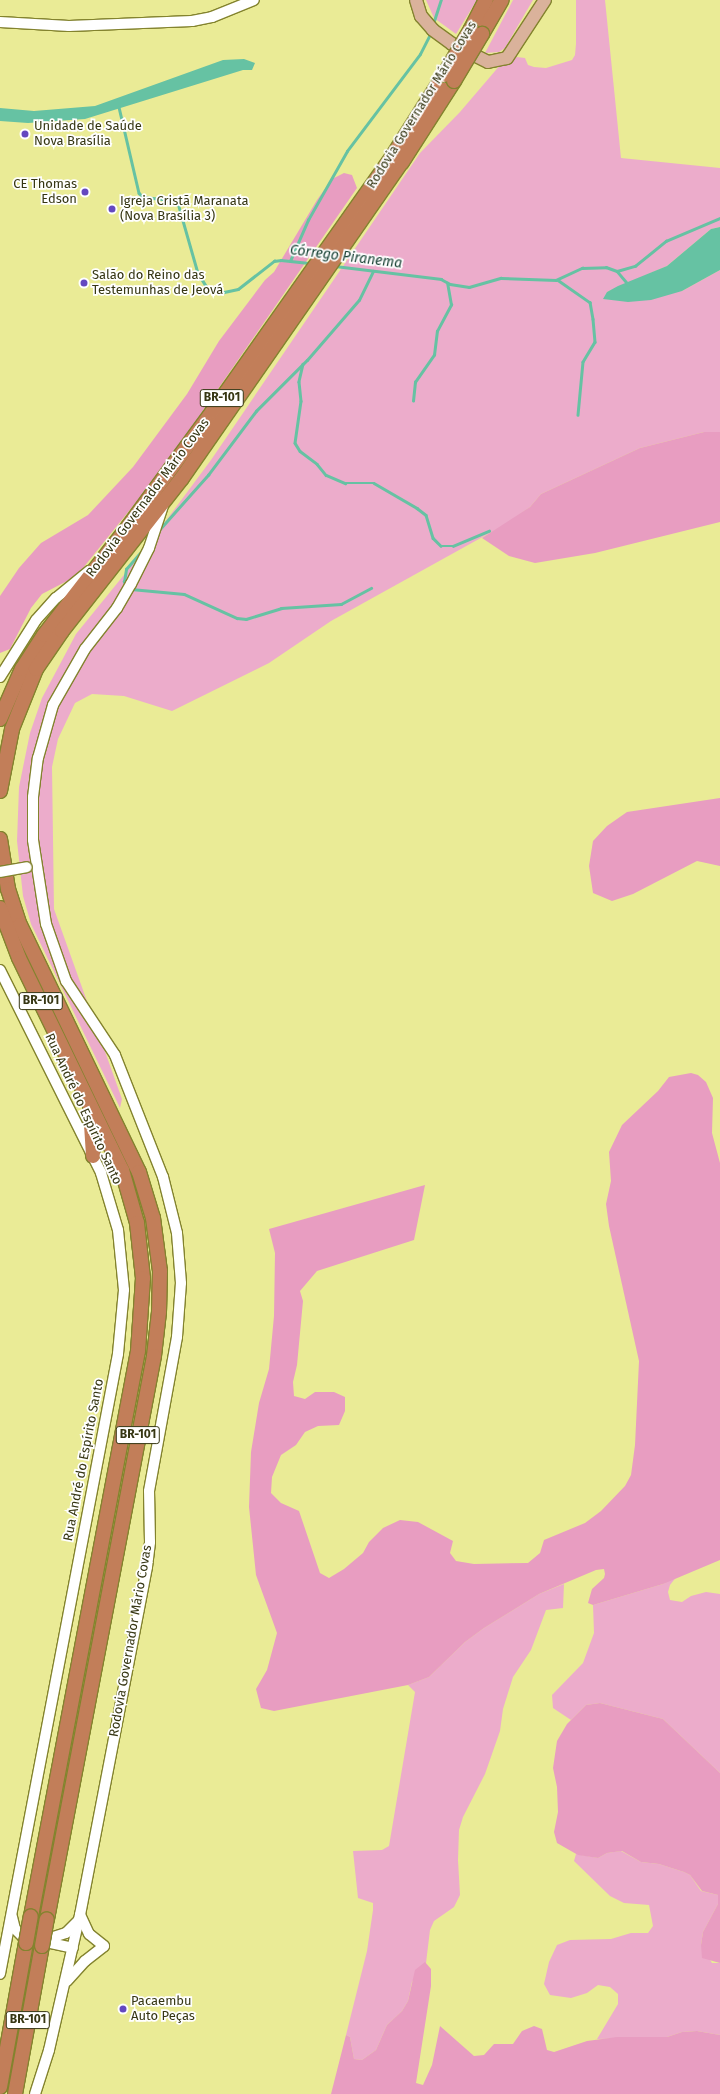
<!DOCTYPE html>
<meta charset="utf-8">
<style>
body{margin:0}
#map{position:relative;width:720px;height:2094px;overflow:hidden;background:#eaeb96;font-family:"Fira Sans",sans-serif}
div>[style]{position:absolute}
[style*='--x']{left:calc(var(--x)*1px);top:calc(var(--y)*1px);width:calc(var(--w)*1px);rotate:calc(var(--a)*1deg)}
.green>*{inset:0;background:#ecaccb}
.forest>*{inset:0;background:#e89dc1}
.water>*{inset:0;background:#66c2a3}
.stream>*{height:2.5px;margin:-1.25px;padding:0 1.25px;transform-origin:1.25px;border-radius:1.25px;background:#66c2a3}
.roads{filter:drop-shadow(1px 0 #83832e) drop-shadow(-1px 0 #83832e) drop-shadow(0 1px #83832e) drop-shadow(0 -1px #83832e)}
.minor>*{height:10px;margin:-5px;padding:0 5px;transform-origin:5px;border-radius:5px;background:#fff}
.major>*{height:12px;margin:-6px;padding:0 6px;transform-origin:6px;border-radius:6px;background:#dab29b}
.highway>*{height:14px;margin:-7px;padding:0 7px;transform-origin:7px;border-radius:7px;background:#c27e59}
.bridges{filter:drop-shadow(1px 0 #83832e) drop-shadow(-1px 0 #83832e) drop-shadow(0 1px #83832e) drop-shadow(0 -1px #83832e)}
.minor-bridge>*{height:10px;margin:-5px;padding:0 5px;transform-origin:5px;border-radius:5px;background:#fff}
.highway-bridge>*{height:14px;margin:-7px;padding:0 7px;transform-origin:7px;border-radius:7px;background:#c27e59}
.dots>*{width:11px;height:11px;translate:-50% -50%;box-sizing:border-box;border:2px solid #fff;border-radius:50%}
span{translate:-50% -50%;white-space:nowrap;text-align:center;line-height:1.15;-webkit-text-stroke:3.5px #fff;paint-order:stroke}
.shield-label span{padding:1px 3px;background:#fff;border:1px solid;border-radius:3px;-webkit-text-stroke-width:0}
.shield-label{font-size:12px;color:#363613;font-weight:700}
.street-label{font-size:13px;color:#363613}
.poi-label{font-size:13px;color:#363613}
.left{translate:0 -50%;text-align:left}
.right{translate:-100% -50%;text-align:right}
.water-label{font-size:14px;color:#174033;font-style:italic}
</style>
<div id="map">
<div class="green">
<div style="clip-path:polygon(426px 0,477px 0,456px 34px,434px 18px)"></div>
<div style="clip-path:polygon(513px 0,533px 0,505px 48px,499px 52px,485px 53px)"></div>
<div style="clip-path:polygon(576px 0,605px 0,621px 158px,720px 168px,720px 227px,711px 229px,667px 266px,607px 292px,682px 291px,720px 270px,720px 432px,704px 432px,640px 448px,541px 494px,530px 507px,506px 524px,331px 621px,269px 663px,172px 711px,124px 696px,92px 694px,75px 703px,58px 739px,52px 767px,54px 909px,122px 1099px,120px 1108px,31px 924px,23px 896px,17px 841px,19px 787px,30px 733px,42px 698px,76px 634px,145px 549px,211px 460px,420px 153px,460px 112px,501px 64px,517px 57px,525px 58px,528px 65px,534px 67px,546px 68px,572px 60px,575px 55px,576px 44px)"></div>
<div style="clip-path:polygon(677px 1576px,670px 1585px,668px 1592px,670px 1600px,682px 1602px,691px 1596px,706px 1592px,720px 1594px,720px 1773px,663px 1719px,600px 1703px,586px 1705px,571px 1720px,553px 1708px,552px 1695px,583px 1663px,594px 1633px,593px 1605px,663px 1584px)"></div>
<div style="clip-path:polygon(564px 1584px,563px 1608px,546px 1610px,531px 1650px,513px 1677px,503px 1709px,500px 1731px,485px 1774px,463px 1817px,459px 1830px,458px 1860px,460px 1895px,454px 1907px,434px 1921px,430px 1930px,426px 1963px,412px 1982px,408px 2001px,402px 2011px,387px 2025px,376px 2050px,362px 2060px,354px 2059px,350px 2037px,346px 2035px,367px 1951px,373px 1910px,373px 1903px,358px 1898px,353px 1851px,382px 1850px,389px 1846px,415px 1692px,408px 1685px,429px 1677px,465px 1642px,484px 1628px,539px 1594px)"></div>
<div style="clip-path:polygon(621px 1851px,641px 1862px,659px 1864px,684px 1872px,690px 1875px,701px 1891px,718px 1895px,718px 1904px,703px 1932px,701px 1945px,712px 1963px,720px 1963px,720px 2035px,697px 2031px,682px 2032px,667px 2037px,597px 2039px,618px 2004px,618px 1994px,610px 1987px,598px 1985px,587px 1993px,571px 1998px,550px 1995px,544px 1984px,549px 1962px,557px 1945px,570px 1940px,611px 1939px,631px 1933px,648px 1933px,653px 1926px,649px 1905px,624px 1903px,610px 1896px,574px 1861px,576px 1854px,598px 1858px,607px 1853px)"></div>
</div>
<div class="forest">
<div style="clip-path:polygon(344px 173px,352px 175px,357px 188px,162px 470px,83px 568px,69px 580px,42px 594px,31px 608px,10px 649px,0 653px,0 596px,19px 568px,41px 543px,88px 515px,133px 467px,187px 394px,219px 341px,265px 280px,274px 272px,317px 200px,332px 179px)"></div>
<div style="clip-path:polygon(704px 432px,720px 432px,720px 522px,595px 553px,535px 563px,509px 556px,482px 538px,530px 507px,541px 494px,640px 448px)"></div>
<div style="clip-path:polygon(720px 798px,720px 866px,697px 861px,633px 894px,612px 901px,593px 893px,589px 866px,593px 841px,607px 826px,627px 812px)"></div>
<div style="clip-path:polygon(691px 1073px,698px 1075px,706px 1082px,713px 1098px,712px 1133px,720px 1163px,720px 1560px,663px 1584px,593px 1605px,588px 1603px,592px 1589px,604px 1578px,605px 1574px,604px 1569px,596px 1570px,539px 1594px,484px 1628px,465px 1642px,429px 1677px,408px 1685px,274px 1711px,261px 1708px,256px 1689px,267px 1670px,277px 1633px,256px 1575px,249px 1507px,251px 1452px,259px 1403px,269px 1369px,274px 1316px,275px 1253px,269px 1229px,425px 1185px,414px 1240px,317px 1271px,300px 1291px,303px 1301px,297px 1365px,293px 1382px,294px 1396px,305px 1399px,315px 1392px,334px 1392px,345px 1397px,345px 1411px,339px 1425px,318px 1426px,305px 1432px,296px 1445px,281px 1455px,272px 1477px,271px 1493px,281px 1503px,299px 1511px,320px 1573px,329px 1578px,344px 1569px,363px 1553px,369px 1542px,383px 1528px,400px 1520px,418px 1522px,453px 1541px,450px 1553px,456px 1561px,474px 1564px,528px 1563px,540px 1553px,544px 1540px,585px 1523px,601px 1511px,625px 1486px,631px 1475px,635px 1445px,639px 1361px,609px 1226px,606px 1204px,611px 1181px,609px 1152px,622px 1125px,658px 1091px,669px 1077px)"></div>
<div style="clip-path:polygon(600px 1703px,663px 1719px,720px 1773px,720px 1963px,702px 1958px,701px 1945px,703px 1932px,718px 1904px,718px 1895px,702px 1891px,690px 1875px,684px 1872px,659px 1864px,641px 1862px,622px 1851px,607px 1853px,598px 1858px,578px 1855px,557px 1843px,554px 1832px,558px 1812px,557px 1787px,553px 1768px,557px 1741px,567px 1724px,586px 1705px)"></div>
<div style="clip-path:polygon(425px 1962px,431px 1969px,431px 1986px,416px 2083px,423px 2085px,432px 2065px,440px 2026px,474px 2056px,484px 2055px,494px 2044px,513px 2044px,522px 2031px,534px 2026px,542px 2029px,547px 2050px,554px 2052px,587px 2041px,617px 2037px,667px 2037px,682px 2032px,697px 2031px,720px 2035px,720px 2094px,331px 2094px,346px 2035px,350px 2037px,354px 2059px,362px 2060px,376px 2050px,387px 2025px,402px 2011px,408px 2001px,415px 1970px)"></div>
</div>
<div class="water">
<div style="clip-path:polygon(244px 59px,255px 63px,252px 70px,243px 70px,85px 119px,28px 123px,0 121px,0 108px,34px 111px,95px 106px,223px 60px)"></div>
<div style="clip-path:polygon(720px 227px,720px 270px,682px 291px,651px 300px,628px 302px,603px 299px,607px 292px,618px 286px,667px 266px,711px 229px)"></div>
</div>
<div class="stream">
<div style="--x:433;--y:24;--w:25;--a:-72"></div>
<div style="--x:119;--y:107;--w:88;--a:76.9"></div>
<div style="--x:139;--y:193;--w:6;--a:45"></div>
<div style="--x:143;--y:197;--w:28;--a:6"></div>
<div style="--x:171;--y:200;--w:8;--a:23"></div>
<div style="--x:178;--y:203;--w:73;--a:74.1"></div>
<div style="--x:198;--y:273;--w:19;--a:58"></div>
<div style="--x:208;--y:289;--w:16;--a:11"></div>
<div style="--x:224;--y:292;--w:14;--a:-12"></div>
<div style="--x:238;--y:289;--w:46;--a:-37.9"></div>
<div style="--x:274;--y:261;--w:7;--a:-8"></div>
<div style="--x:281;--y:260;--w:30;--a:6"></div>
<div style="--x:290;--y:261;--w:45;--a:-66.3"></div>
<div style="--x:308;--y:220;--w:79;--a:-60.5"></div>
<div style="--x:347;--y:151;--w:121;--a:-53"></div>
<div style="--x:420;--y:54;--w:25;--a:-63"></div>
<div style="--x:335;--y:266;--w:107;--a:7"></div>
<div style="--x:441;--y:279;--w:10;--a:29"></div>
<div style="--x:450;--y:284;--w:19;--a:9"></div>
<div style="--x:469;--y:287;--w:33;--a:-16"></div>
<div style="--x:501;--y:278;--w:55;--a:2.1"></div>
<div style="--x:556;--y:280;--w:29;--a:-25"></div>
<div style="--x:582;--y:268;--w:24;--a:-2"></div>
<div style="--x:606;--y:267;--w:12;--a:20"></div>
<div style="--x:617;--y:271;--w:17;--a:50"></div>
<div style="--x:617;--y:271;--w:19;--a:-16"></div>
<div style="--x:635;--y:266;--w:40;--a:-39"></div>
<div style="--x:666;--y:241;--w:59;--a:-23.1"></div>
<div style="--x:558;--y:280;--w:39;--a:35"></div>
<div style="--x:590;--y:302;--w:17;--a:80"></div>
<div style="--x:593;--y:319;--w:23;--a:85"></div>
<div style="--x:595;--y:342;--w:23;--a:121"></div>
<div style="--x:583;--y:362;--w:53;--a:95.4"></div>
<div style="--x:303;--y:364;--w:18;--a:103"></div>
<div style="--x:299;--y:382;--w:19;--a:84"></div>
<div style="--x:301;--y:401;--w:42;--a:98.1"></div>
<div style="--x:295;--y:443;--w:9;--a:58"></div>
<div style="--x:300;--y:451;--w:21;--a:37"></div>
<div style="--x:317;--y:464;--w:14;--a:51"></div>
<div style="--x:326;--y:475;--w:21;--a:23"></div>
<div style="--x:345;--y:483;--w:29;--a:0"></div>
<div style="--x:374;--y:483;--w:50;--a:30.2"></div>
<div style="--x:417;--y:508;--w:11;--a:38"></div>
<div style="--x:426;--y:515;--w:24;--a:73"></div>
<div style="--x:433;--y:538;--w:11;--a:45"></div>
<div style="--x:441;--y:546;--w:12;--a:0"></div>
<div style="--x:453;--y:546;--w:39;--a:-23"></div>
<div style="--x:413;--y:401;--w:19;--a:-84"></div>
<div style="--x:415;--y:382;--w:33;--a:-55"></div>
<div style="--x:434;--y:355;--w:24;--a:-83"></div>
<div style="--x:437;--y:331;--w:30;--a:-62"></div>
<div style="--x:451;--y:305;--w:22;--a:-100"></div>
<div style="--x:159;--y:530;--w:74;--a:-48.3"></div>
<div style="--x:208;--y:475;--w:80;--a:-53.1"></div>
<div style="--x:256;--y:411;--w:72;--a:-45"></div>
<div style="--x:307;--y:360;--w:79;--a:-49.1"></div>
<div style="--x:359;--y:300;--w:32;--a:-64"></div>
<div style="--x:127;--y:587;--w:6;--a:-121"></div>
<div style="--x:124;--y:582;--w:13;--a:-81"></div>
<div style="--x:126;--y:569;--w:29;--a:-49"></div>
<div style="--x:131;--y:589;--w:53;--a:5.4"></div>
<div style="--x:184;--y:594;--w:58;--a:24.4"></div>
<div style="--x:237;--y:618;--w:9;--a:6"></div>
<div style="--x:246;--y:619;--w:37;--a:-17"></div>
<div style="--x:281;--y:608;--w:60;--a:-3.8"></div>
<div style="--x:341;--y:604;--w:34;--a:-28"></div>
</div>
<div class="roads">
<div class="minor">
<div style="--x:0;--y:22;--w:69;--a:3.3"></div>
<div style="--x:69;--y:26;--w:123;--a:-2.3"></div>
<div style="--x:192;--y:21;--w:20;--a:-11"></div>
<div style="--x:212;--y:17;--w:45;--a:-22"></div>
<div style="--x:0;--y:677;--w:67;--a:-57.7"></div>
<div style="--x:36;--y:620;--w:30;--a:-48"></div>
<div style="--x:56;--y:598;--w:43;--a:-39.3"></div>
<div style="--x:0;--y:970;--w:227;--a:63.5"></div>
<div style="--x:101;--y:1173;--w:59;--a:73.4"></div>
<div style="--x:118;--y:1230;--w:60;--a:84.3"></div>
<div style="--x:124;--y:1290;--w:64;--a:95.4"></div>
<div style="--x:118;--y:1354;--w:631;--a:100.78"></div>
<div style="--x:12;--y:1917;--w:12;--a:76"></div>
<div style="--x:15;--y:1929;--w:11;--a:45"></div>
<div style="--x:23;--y:1937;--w:51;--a:12.4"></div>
<div style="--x:44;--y:1940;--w:23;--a:-18"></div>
<div style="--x:66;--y:1933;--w:18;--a:-45"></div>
<div style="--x:67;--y:1981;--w:27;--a:-48"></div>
<div style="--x:85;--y:1961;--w:24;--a:-38"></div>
<div style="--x:104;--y:1946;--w:19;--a:-141"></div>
<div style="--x:89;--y:1934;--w:21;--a:-115"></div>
<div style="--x:35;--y:2094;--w:46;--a:-72.3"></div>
<div style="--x:49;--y:2050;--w:139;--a:-77.1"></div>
<div style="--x:80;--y:1915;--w:354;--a:-79.1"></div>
<div style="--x:147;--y:1567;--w:25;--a:-83"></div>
<div style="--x:150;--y:1542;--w:51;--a:-91.1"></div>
<div style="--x:149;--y:1491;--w:157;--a:-79.7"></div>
<div style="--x:177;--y:1337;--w:54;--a:-85.8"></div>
<div style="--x:181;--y:1283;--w:50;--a:-94.6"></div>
<div style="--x:177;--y:1233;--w:58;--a:-104"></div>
<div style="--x:163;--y:1177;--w:131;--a:-111.5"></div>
<div style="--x:115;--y:1055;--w:89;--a:-123.5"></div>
<div style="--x:66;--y:981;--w:60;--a:-109.3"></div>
<div style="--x:46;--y:924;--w:85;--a:-98.8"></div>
<div style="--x:33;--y:840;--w:43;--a:-90"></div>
<div style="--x:33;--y:797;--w:39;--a:-83"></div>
<div style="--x:38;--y:758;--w:55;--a:-74.2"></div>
<div style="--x:53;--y:705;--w:64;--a:-60.3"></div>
<div style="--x:85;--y:649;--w:52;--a:-52"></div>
<div style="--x:117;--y:608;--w:28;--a:-60"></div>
<div style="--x:131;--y:584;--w:40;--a:-63.4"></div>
<div style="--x:149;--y:548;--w:44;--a:-71.6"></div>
</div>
<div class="major">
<div style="--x:416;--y:0;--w:17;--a:73"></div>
<div style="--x:421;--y:16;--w:18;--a:49"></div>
<div style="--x:433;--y:30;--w:24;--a:36"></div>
<div style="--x:452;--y:44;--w:40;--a:26.6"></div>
<div style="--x:488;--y:62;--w:19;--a:-12"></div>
<div style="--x:507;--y:58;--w:69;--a:-56.8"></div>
</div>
<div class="highway">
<div style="--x:471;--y:29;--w:33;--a:-63"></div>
<div style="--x:482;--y:34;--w:39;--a:-60"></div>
<div style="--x:0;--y:719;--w:55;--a:-66.3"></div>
<div style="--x:22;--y:669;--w:40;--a:-57.1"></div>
<div style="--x:44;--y:635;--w:137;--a:-52.1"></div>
<div style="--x:128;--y:527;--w:144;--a:-53.8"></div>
<div style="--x:213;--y:411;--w:311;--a:-54.8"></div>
<div style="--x:392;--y:157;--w:97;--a:-57.6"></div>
<div style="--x:0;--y:791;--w:63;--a:-79"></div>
<div style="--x:12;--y:729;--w:65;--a:-68.2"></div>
<div style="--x:36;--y:669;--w:46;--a:-55.6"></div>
<div style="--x:62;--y:631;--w:194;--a:-51.9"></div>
<div style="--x:182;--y:478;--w:385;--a:-55.2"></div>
<div style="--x:402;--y:162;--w:96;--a:-57.3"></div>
<div style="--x:0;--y:839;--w:51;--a:80.9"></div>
<div style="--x:8;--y:889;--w:38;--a:72"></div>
<div style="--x:20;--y:925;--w:274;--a:64.3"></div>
<div style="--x:139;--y:1172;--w:48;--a:73.1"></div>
<div style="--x:153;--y:1218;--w:53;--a:82.5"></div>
<div style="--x:160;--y:1271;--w:41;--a:91.4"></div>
<div style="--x:159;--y:1312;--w:44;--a:96.5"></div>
<div style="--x:154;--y:1356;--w:573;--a:100.76"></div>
<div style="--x:0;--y:908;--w:53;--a:69.2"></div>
<div style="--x:19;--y:958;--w:236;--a:64.1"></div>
<div style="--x:122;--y:1170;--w:55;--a:74.2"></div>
<div style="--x:137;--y:1223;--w:55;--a:83.8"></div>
<div style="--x:143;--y:1278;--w:73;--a:93.9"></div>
<div style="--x:138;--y:1351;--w:575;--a:100.72"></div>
<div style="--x:90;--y:1109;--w:47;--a:86.3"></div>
<div style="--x:0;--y:2087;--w:146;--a:-79.8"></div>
<div style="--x:15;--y:2094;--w:150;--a:-79.7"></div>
</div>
</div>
<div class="bridges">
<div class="minor-bridge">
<div style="--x:0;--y:872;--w:27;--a:-10"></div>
</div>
<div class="highway-bridge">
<div style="--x:444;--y:75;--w:53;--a:-59.6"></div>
<div style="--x:454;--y:81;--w:55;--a:-59.2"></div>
<div style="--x:26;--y:1943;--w:27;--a:-80"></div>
<div style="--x:42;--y:1946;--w:27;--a:-80"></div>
</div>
</div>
<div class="dots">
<div style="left:25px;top:134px;background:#6448c0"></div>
<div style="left:85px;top:192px;background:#6448c0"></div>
<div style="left:112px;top:209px;background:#6448c0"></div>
<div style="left:84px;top:283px;background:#6448c0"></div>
<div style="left:123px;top:2009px;background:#6448c0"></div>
</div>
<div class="shield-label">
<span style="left:222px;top:398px">BR-101</span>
<span style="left:41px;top:1001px">BR-101</span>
<span style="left:138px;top:1435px">BR-101</span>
<span style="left:28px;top:2020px">BR-101</span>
</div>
<div class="street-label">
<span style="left:422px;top:105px;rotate:-58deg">Rodovia Governador Mário Covas</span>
<span style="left:148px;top:498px;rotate:-53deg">Rodovia Governador Mário Covas</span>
<span style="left:83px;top:1109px;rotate:65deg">Rua André do Espírito Santo</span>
<span style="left:84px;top:1460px;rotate:-79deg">Rua André do Espírito Santo</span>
<span style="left:131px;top:1641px;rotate:-80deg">Rodovia Governador Mário Covas</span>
</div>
<div class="poi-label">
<span class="left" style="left:34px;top:134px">Unidade de Saúde<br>Nova Brasília</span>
<span class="right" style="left:77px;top:192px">CE Thomas<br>Edson</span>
<span class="left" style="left:120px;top:209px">Igreja Cristã Maranata<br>(Nova Brasília 3)</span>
<span class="left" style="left:92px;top:283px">Salão do Reino das<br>Testemunhas de Jeová</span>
<span class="left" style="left:131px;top:2009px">Pacaembu<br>Auto Peças</span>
</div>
<div class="water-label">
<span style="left:346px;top:257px;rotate:7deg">Córrego Piranema</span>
</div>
</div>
